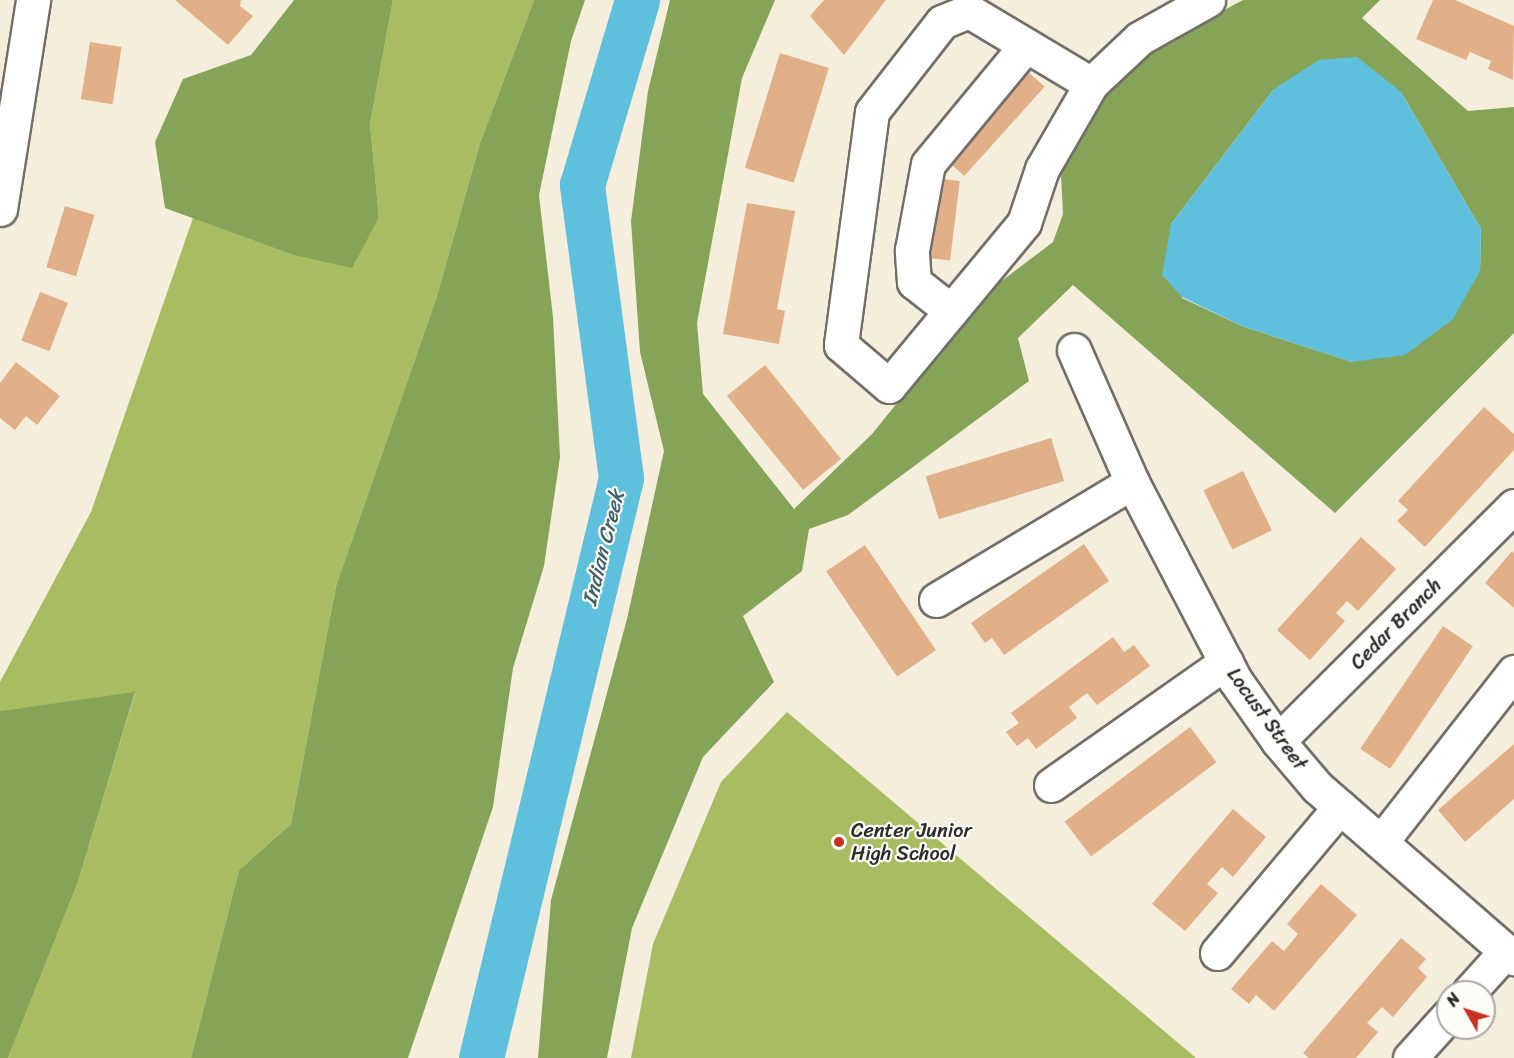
<!DOCTYPE html>
<style>
body{margin:0}
#map{position:relative;width:1514px;height:1058px;overflow:hidden;background:#f5eedc;font-family:Sriracha,sans-serif}
div>[style]{position:absolute}
[style*='--x']{left:calc(var(--x)*1px);top:calc(var(--y)*1px);width:calc(var(--w)*1px);rotate:calc(var(--a)*1deg)}
.green>*{inset:0;background:#a8bd62}
.forest>*{inset:0;background:#86a458}
.water>*{inset:0;background:#5fc0dd}
.river>*{height:45px;margin:-22.5px;padding:0 22.5px;transform-origin:22.5px;border-radius:22.5px;background:#5fc0dd}
.building>*{inset:0;background:#e2b088;transform-origin:0 0}
.roads{filter:drop-shadow(2px 0 #726f69) drop-shadow(-2px 0 #726f69) drop-shadow(0 2px #726f69) drop-shadow(0 -2px #726f69)}
.minor>*{height:33px;margin:-16.5px;padding:0 16.5px;transform-origin:16.5px;border-radius:16.5px;background:#fff}
.dots>*{width:16px;height:16px;translate:-50% -50%;box-sizing:border-box;border:3px solid #fdfcf7;border-radius:50%}
span{translate:-50% -50%;white-space:nowrap;text-align:center;line-height:1.15;-webkit-text-stroke:4.5px #fdfcf7;paint-order:stroke}
.street-label{font-size:20px;color:#2b2b2b}
.poi-label{font-size:20px;color:#2b2b2b}
.left{translate:0 -50%;text-align:left}
.water-label{font-size:21px;color:#3d5f69;font-style:italic}
.north{position:absolute;left:1436px;top:980px;width:60px;height:60px;box-sizing:border-box;background:#fdfcf7;border:2px solid #a9a8a5;border-radius:50%;rotate:309deg;font-size:16px;font-weight:700;line-height:24px;text-align:center;color:#2b2b2b}
.north::after{content:'';display:block;margin:auto;width:21px;height:27px;background:#c8321e;clip-path:polygon(50% 0,100% 100%,50% 72%,0 100%)}
</style>
<div id="map">
<div class="green">
<div style="clip-path:polygon(393px 0,534px 0,480px 143px,437px 296px,336px 586px,291px 824px,239px 870px,191px 1058px,8px 1058px,78px 882px,135px 693px,0 711px,0 682px,91px 512px,193px 218px,290px 254px,379px 217px,370px 124px)"></div>
<div style="clip-path:polygon(787px 712px,1196px 1058px,631px 1058px,653px 944px,721px 782px)"></div>
</div>
<div class="forest">
<div style="clip-path:polygon(294px 0,393px 0,370px 124px,379px 217px,352px 268px,290px 254px,165px 208px,155px 142px,183px 79px,251px 55px)"></div>
<div style="clip-path:polygon(534px 0,585px 0,571px 41px,539px 195px,553px 317px,560px 457px,544px 566px,513px 668px,493px 807px,408px 1058px,191px 1058px,239px 870px,291px 824px,336px 586px,437px 296px,480px 143px)"></div>
<div style="clip-path:polygon(evenodd,670px 0,775px 0,742px 78px,697px 323px,703px 394px,794px 509px,872px 434px,987px 292px,1053px 242px,1063px 214px,1061px 174px,1087px 117px,1116px 79px,1160px 44px,1243px 0,1380px 0,1362px 18px,1468px 111px,1514px 107px,1514px 333px,1335px 513px,1073px 285px,1018px 338px,1029px 381px,848px 515px,809px 529px,802px 571px,743px 616px,774px 682px,703px 757px,632px 928px,607px 1058px,538px 1058px,551px 900px,627px 619px,664px 451px,640px 352px,631px 221px,648px 91px,670px 0,1274px 89px,1401px 92px,1481px 229px,1480px 271px,1352px 362px,1242px 326px,1182px 298px,1171px 224px,1274px 89px)"></div>
<div style="clip-path:polygon(135px 692px,78px 882px,8px 1058px,0 1058px,0 711px)"></div>
</div>
<div class="water">
<div style="clip-path:polygon(1357px 57px,1401px 92px,1481px 229px,1480px 271px,1453px 319px,1405px 355px,1352px 362px,1242px 326px,1182px 297px,1162px 275px,1171px 224px,1274px 89px,1319px 60px)"></div>
</div>
<div class="river">
<div style="--x:481;--y:1058;--w:597;--a:-76.43"></div>
<div style="--x:621;--y:478;--w:296;--a:-97.6"></div>
<div style="--x:582;--y:185;--w:193;--a:-73.4"></div>
</div>
<div class="building">
<div style="clip-path:polygon(175px 0,241px 0,240px 6px,253px 16px,228px 45px)"></div>
<div style="clip-path:polygon(824px 0,886px 0,844px 55px,810px 16px)"></div>
<div style="clip-path:polygon(1433px 0,1455px 0,1514px 26px,1513px 80px,1488px 69px,1491px 61px,1470px 52px,1466px 60px,1416px 39px)"></div>
<div style="left:90px;top:42px;width:32px;height:58px;rotate:9deg"></div>
<div style="left:780px;top:53px;width:51px;height:120px;rotate:17deg"></div>
<div style="left:1026px;top:70px;width:25px;height:120px;rotate:42deg"></div>
<div style="left:935px;top:178px;width:25px;height:80px;rotate:7deg"></div>
<div style="clip-path:polygon(747px 203px,795px 211px,777px 309px,785px 311px,779px 344px,723px 334px)"></div>
<div style="left:65px;top:206px;width:31px;height:64px;rotate:17deg"></div>
<div style="left:40px;top:292px;width:30px;height:52px;rotate:21deg"></div>
<div style="clip-path:polygon(16px 362px,60px 396px,37px 425px,26px 416px,15px 430px,0 418px,0 383px)"></div>
<div style="left:765px;top:365px;width:121px;height:49px;rotate:51deg"></div>
<div style="clip-path:polygon(1484px 407px,1514px 434px,1514px 450px,1425px 547px,1397px 521px,1408px 510px,1398px 501px)"></div>
<div style="left:1051px;top:438px;width:45px;height:131px;rotate:73deg"></div>
<div style="left:1243px;top:471px;width:66px;height:44px;rotate:64deg"></div>
<div style="clip-path:polygon(1361px 537px,1396px 569px,1358px 611px,1347px 601px,1336px 613px,1345px 621px,1310px 660px,1277px 630px)"></div>
<div style="clip-path:polygon(1084px 544px,1109px 581px,1004px 655px,992px 638px,985px 643px,971px 623px)"></div>
<div style="left:865px;top:545px;width:127px;height:47px;rotate:56deg"></div>
<div style="clip-path:polygon(1512px 551px,1514px 553px,1514px 608px,1485px 583px)"></div>
<div style="left:1443px;top:626px;width:36px;height:148px;rotate:34deg"></div>
<div style="clip-path:polygon(1113px 637px,1124px 652px,1134px 645px,1150px 666px,1097px 705px,1087px 693px,1069px 707px,1077px 718px,1036px 749px,1028px 738px,1017px 746px,1006px 732px,1019px 723px,1011px 713px)"></div>
<div style="left:1190px;top:727px;width:44px;height:157px;rotate:53deg"></div>
<div style="clip-path:polygon(1514px 744px,1514px 799px,1465px 842px,1438px 810px)"></div>
<div style="clip-path:polygon(1233px 809px,1266px 837px,1233px 877px,1222px 867px,1207px 884px,1218px 893px,1185px 931px,1152px 904px)"></div>
<div style="clip-path:polygon(1321px 884px,1357px 915px,1274px 1011px,1256px 995px,1249px 1004px,1231px 989px,1272px 941px,1284px 951px,1298px 934px,1287px 924px)"></div>
<div style="clip-path:polygon(1401px 938px,1426px 959px,1418px 968px,1427px 977px,1393px 1017px,1382px 1007px,1367px 1023px,1378px 1032px,1356px 1058px,1309px 1058px,1303px 1053px)"></div>
</div>
<div class="roads">
<div class="minor">
<div style="--x:1091;--y:84;--w:142;--a:-149.1"></div>
<div style="--x:969;--y:11;--w:29;--a:158"></div>
<div style="--x:942;--y:22;--w:114;--a:127.9"></div>
<div style="--x:872;--y:112;--w:235;--a:97.6"></div>
<div style="--x:841;--y:345;--w:63;--a:40.5"></div>
<div style="--x:889;--y:386;--w:212;--a:-50.4"></div>
<div style="--x:1024;--y:223;--w:57;--a:-71.6"></div>
<div style="--x:1042;--y:169;--w:98;--a:-60"></div>
<div style="--x:1091;--y:84;--w:67;--a:-43.2"></div>
<div style="--x:1140;--y:38;--w:78;--a:-29.2"></div>
<div style="--x:0;--y:209;--w:212;--a:-81"></div>
<div style="--x:951;--y:311;--w:47;--a:-141.9"></div>
<div style="--x:914;--y:282;--w:32;--a:-94"></div>
<div style="--x:912;--y:250;--w:87;--a:-79.5"></div>
<div style="--x:928;--y:164;--w:154;--a:-50.5"></div>
<div style="--x:1074;--y:350;--w:144;--a:66.3"></div>
<div style="--x:1132;--y:482;--w:223;--a:62.5"></div>
<div style="--x:1235;--y:680;--w:75;--a:54.8"></div>
<div style="--x:1278;--y:741;--w:60;--a:49.7"></div>
<div style="--x:1317;--y:787;--w:261;--a:41"></div>
<div style="--x:936;--y:600;--w:229;--a:-31"></div>
<div style="--x:1278;--y:741;--w:333;--a:-44.9"></div>
<div style="--x:1051;--y:785;--w:214;--a:-35.1"></div>
<div style="--x:1381;--y:842;--w:216;--a:-52"></div>
<div style="--x:1217;--y:953;--w:191;--a:-49.9"></div>
<div style="--x:1469;--y:992;--w:55;--a:-47.9"></div>
<div style="--x:1410;--y:1058;--w:57;--a:-47.9"></div>
</div>
</div>
<div class="dots">
<div style="left:839px;top:842px;background:#c8321e"></div>
</div>
<div class="street-label">
<span style="left:1396px;top:624px;rotate:-45deg">Cedar Branch</span>
<span style="left:1267px;top:719px;rotate:54deg">Locust Street</span>
</div>
<div class="poi-label">
<span class="left" style="left:851px;top:842px">Center Junior<br>High School</span>
</div>
<div class="water-label">
<span style="left:603px;top:548px;rotate:-76deg">Indian Creek</span>
</div>
<div class="north">N</div>
</div>
